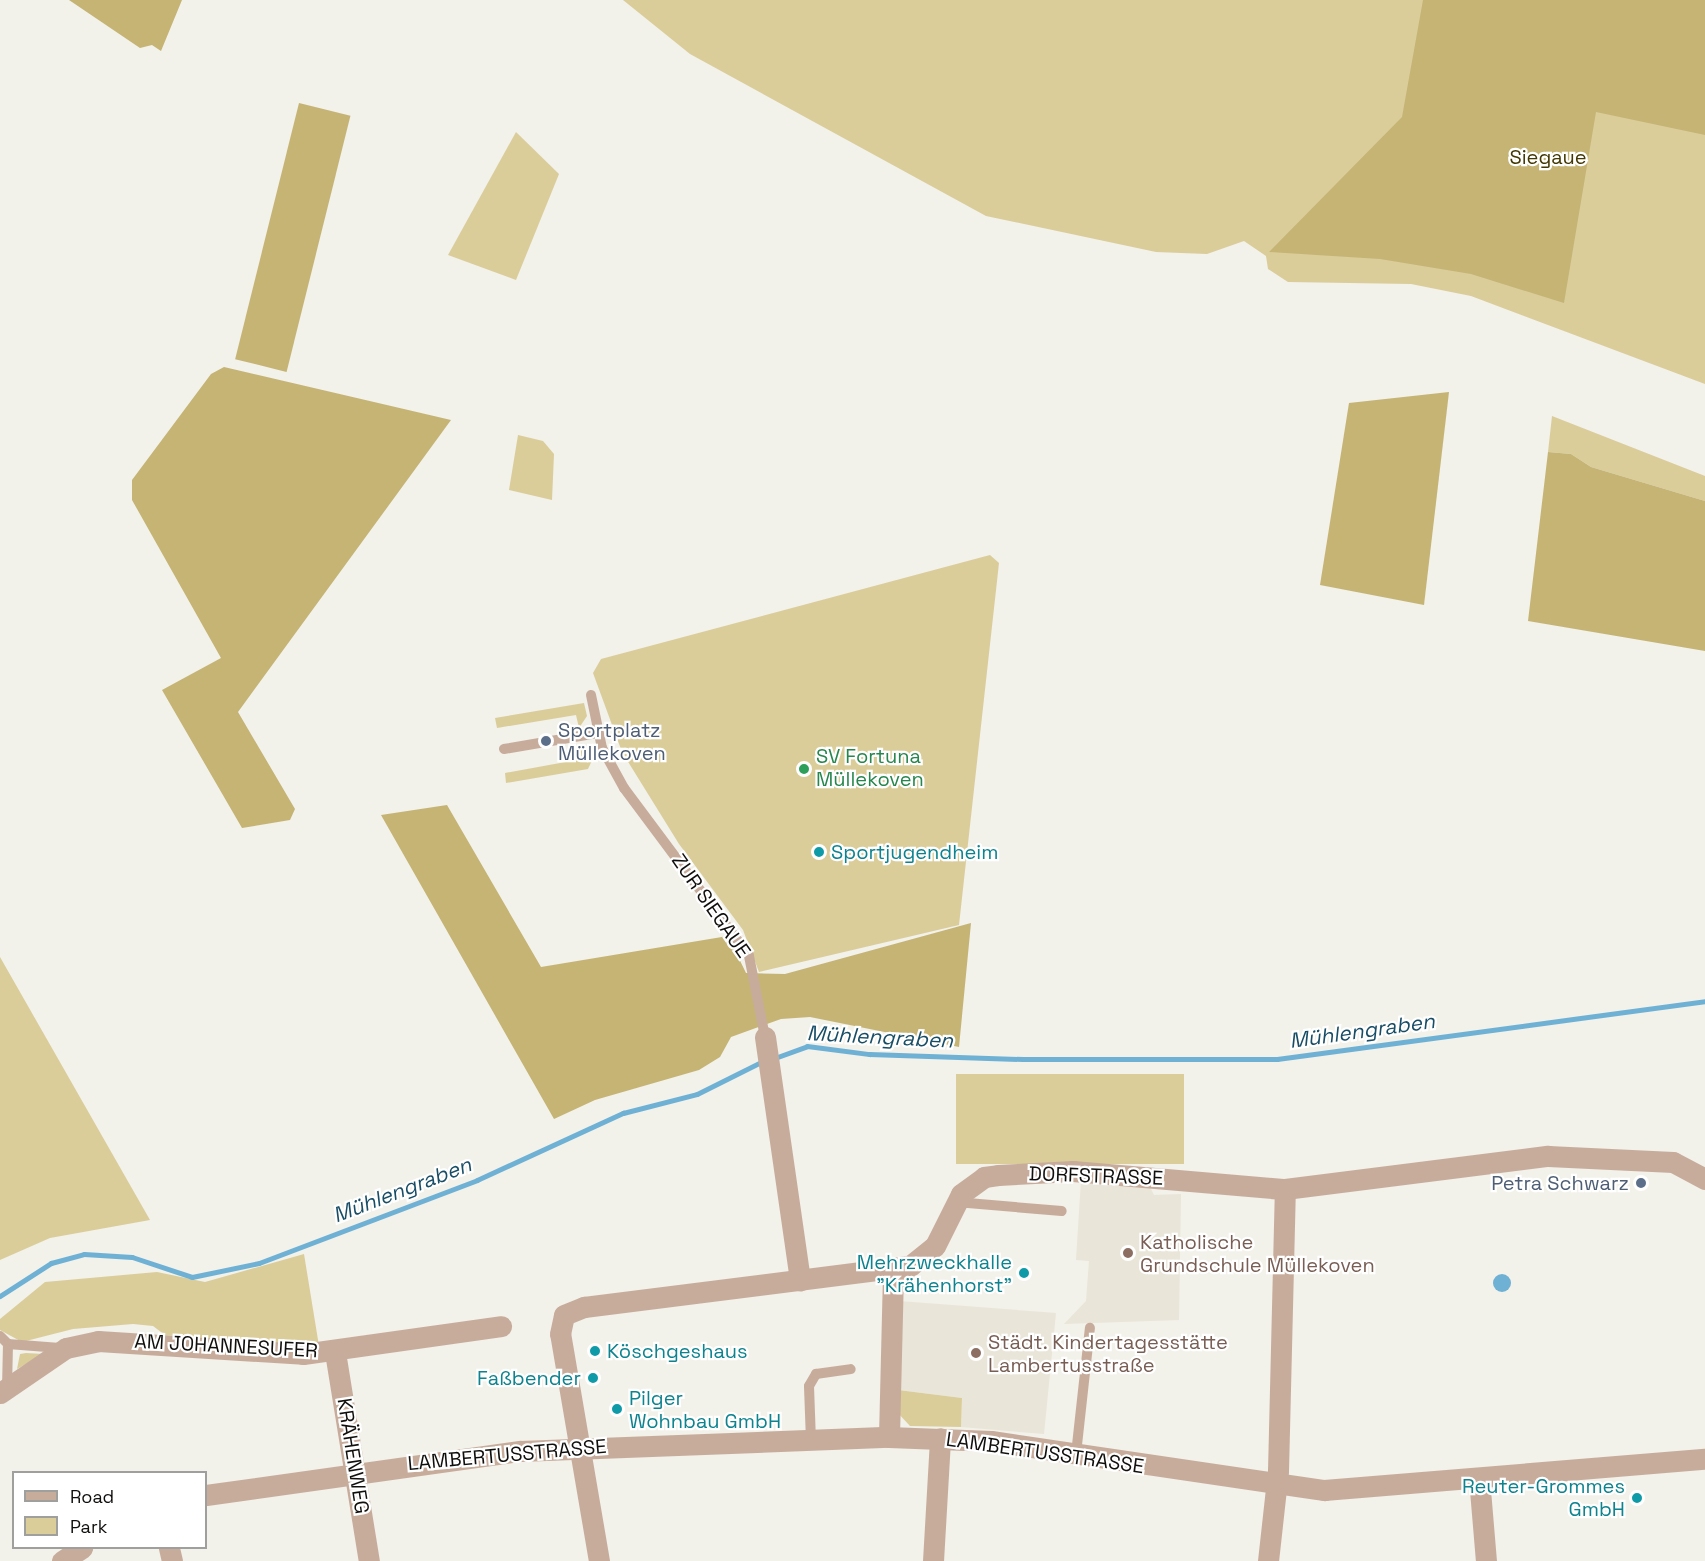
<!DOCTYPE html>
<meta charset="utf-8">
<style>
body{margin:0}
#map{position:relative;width:1705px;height:1561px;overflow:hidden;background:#f2f1ea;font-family:"Space Grotesk",sans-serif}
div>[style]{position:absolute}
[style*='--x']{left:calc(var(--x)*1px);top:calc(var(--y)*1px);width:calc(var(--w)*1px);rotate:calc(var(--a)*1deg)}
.built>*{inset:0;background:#e9e5d8}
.green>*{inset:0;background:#dacd9a;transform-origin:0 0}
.forest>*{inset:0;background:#c5b474;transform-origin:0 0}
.water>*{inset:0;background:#6eb1d4}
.round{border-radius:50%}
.stream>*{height:5px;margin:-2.5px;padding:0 2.5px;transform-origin:2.5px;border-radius:2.5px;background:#6eb1d4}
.service>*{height:10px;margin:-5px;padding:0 5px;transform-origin:5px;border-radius:5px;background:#c7ac9c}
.minor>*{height:21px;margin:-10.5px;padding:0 10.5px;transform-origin:10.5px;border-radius:10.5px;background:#c7ac9c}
.dots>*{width:16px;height:16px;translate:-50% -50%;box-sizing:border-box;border:3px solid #fff;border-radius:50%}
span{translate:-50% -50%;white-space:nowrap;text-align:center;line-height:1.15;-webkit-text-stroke:4.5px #fff;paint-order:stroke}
.park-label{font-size:20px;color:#443802}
.service-label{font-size:20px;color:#4e5e75}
.left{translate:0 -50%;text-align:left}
.right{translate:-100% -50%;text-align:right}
.leisure-label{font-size:20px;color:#27864d}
.culture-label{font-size:20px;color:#0d838f}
.street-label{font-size:20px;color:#100f0d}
.education-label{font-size:20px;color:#785e54}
.water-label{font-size:21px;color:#184d66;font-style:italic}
.legend{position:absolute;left:12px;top:1471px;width:195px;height:78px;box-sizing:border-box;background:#fff;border:2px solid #9f9f9e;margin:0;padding:8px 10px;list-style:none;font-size:18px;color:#100f0d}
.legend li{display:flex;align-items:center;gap:12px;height:30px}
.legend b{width:30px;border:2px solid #9f9f9e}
</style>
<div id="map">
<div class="built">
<div style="clip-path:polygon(1081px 1180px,1150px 1187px,1154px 1195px,1181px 1194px,1179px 1320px,1064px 1324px,1086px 1301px,1089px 1261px,1076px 1260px)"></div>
<div style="clip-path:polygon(899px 1301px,1056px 1313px,1044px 1434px,961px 1427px,962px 1398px,898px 1390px)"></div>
</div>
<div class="green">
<div style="clip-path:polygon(623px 0,1705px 0,1705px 384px,1471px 296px,1411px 284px,1288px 282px,1268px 269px,1266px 256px,1244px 241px,1207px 254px,1156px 252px,986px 216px,690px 54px)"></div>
<div style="clip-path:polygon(516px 132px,559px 174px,516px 280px,448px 255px)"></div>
<div style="clip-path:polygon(1552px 416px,1705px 476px,1705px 501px,1591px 467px,1571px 454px,1548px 452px)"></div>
<div style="clip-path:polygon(518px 435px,543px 441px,554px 454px,552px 500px,509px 490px)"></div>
<div style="clip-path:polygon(990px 555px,999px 563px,959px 925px,759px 972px,743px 930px,679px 844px,622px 752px,593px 673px,601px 659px)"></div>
<div style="clip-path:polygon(584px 703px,587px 716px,579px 728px,576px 715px,497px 728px,495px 718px)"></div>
<div style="clip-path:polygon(580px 746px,595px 754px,588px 769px,506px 783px,505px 773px,582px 759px)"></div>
<div style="clip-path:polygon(0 957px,150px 1220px,50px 1238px,0 1260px)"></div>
<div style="left:956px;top:1074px;width:228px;height:90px"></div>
<div style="clip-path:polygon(304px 1254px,319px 1346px,165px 1335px,153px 1326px,133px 1324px,73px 1329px,22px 1342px,0 1330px,0 1319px,45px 1282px,157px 1272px,205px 1282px)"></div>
<div style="clip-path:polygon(20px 1354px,26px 1353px,44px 1354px,17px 1369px)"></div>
<div style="clip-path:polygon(898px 1390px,962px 1398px,961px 1427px,910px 1426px,897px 1412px)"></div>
</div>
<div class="forest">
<div style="clip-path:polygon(69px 0,182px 0,161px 51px,152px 45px,140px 48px)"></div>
<div style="clip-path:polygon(1423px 0,1705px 0,1705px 135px,1596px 112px,1564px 303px,1471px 274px,1380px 259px,1269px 252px,1402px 117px)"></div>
<div style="left:299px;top:103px;width:53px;height:264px;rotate:14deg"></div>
<div style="clip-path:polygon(224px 367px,451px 420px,238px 712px,295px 809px,290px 820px,242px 828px,162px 690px,221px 658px,132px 500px,132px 480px,211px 374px)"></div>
<div style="clip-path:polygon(1449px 392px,1424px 605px,1320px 585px,1349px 403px)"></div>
<div style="clip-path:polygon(1548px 452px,1571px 454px,1591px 467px,1705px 501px,1705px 651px,1528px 621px)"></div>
<div style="clip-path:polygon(447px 805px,541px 967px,728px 936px,746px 973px,785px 974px,971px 923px,959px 1047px,810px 1017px,781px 1019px,731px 1037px,720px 1057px,699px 1070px,595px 1100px,554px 1119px,381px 815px)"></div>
</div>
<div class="water">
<div class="round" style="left:1493px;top:1274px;width:18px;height:18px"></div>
</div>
<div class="stream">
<div style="--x:772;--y:1059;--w:37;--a:-20"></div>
<div style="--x:807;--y:1046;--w:63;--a:7.4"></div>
<div style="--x:869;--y:1054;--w:154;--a:1.9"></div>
<div style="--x:1023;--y:1059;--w:254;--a:0"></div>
<div style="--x:1277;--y:1059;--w:432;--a:-7.7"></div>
<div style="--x:0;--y:1296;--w:61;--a:-32.9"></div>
<div style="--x:51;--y:1263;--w:34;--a:-15"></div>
<div style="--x:84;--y:1254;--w:48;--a:3.6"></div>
<div style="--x:132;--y:1257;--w:63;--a:18.4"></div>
<div style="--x:192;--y:1277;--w:68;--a:-11.8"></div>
<div style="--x:259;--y:1263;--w:233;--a:-20.8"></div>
<div style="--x:477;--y:1180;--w:161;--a:-24.7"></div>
<div style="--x:623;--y:1113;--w:76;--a:-14.4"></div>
<div style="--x:697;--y:1094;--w:74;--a:-26.6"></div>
</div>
<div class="service">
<div style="--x:591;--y:695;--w:54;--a:78.3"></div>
<div style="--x:602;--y:748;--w:46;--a:61.2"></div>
<div style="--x:624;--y:788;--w:209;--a:53.3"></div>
<div style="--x:749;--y:956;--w:83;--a:78.8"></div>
<div style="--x:504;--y:749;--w:95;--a:-9.7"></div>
<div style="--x:956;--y:1202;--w:106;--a:4.9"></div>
<div style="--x:0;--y:1336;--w:11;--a:45"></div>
<div style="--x:8;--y:1344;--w:52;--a:4.4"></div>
<div style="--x:7;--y:1388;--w:44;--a:-88.7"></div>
<div style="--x:811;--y:1441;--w:55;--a:-92.1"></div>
<div style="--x:809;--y:1386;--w:14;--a:-60"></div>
<div style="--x:816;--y:1374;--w:35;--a:-8"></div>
<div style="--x:1076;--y:1454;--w:127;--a:-83.7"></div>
</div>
<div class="minor">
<div style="--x:765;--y:1037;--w:246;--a:81.8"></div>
<div style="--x:335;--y:1352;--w:212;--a:80.8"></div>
<div style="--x:0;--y:1393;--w:80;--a:-34.3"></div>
<div style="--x:66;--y:1348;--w:33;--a:-12"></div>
<div style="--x:98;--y:1341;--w:205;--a:3.6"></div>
<div style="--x:303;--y:1354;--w:200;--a:-8"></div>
<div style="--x:889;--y:1437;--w:166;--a:-88.6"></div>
<div style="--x:1479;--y:1478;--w:83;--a:85.2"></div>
<div style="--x:206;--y:1495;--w:317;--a:-8"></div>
<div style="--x:520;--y:1451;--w:369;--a:-2.2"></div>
<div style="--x:889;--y:1437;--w:102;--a:2.2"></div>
<div style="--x:991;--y:1441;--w:337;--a:8.4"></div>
<div style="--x:1324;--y:1490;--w:382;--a:-4.7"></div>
<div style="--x:169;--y:1548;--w:13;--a:77"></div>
<div style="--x:62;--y:1561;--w:24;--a:-33"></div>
<div style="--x:599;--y:1561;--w:230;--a:-99.7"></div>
<div style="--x:560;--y:1334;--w:19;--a:-78"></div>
<div style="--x:564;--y:1315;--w:22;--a:-22"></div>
<div style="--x:584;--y:1307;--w:329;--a:-7.2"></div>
<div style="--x:910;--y:1266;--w:32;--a:-39"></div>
<div style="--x:935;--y:1246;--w:58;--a:-63.4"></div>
<div style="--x:961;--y:1194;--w:29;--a:-36"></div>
<div style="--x:984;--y:1177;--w:14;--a:-8"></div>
<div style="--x:998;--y:1175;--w:75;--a:-3.1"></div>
<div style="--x:1073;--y:1171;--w:213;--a:4.9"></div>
<div style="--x:1285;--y:1189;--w:265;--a:-7.2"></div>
<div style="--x:1548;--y:1156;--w:125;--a:2.7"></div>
<div style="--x:1673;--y:1162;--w:36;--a:28"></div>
<div style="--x:933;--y:1561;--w:123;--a:-86.7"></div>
<div style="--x:1268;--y:1561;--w:91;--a:-83.7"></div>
<div style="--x:1278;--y:1471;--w:282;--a:-88.6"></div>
</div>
<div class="dots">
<div style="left:546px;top:741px;background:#5c6f8a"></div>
<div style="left:804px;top:769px;background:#2e9e5b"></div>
<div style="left:819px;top:852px;background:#0f9aa8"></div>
<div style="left:1641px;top:1183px;background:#5c6f8a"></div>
<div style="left:1128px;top:1253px;background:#8d6e63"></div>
<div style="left:1024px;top:1273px;background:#0f9aa8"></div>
<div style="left:595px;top:1351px;background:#0f9aa8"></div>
<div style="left:976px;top:1353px;background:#8d6e63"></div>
<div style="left:593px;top:1378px;background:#0f9aa8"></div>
<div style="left:617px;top:1409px;background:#0f9aa8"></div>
<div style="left:1637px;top:1498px;background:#0f9aa8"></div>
</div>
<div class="park-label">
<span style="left:1548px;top:157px">Siegaue</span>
</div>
<div class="service-label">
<span class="left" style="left:558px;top:742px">Sportplatz<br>Müllekoven</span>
<span class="right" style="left:1629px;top:1183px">Petra Schwarz</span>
</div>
<div class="leisure-label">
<span class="left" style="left:816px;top:768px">SV Fortuna<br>Müllekoven</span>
</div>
<div class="culture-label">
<span class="left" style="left:831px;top:852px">Sportjugendheim</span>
<span class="right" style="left:1012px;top:1274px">Mehrzweckhalle<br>"Krähenhorst"</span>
<span class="left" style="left:607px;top:1351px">Köschgeshaus</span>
<span class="right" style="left:581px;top:1378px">Faßbender</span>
<span class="left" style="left:629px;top:1410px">Pilger<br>Wohnbau GmbH</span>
<span class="right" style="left:1625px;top:1498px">Reuter-Grommes<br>GmbH</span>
</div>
<div class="street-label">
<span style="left:711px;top:906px;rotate:55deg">ZUR SIEGAUE</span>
<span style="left:1096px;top:1176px;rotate:2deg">DORFSTRASSE</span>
<span style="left:226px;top:1346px;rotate:3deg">AM JOHANNESUFER</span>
<span style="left:1045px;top:1453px;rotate:8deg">LAMBERTUSSTRASSE</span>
<span style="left:507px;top:1455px;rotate:-5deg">LAMBERTUSSTRASSE</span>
<span style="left:353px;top:1456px;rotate:81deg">KRÄHENWEG</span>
</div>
<div class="education-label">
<span class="left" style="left:1140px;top:1254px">Katholische<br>Grundschule Müllekoven</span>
<span class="left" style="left:988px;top:1354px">Städt. Kindertagesstätte<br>Lambertusstraße</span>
</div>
<div class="water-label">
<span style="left:1362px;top:1031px;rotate:-8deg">Mühlengraben</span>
<span style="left:880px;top:1037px;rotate:3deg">Mühlengraben</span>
<span style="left:402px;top:1190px;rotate:-21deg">Mühlengraben</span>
</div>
<ul class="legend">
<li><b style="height:8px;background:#c7ac9c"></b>Road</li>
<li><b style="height:16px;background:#dacd9a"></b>Park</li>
</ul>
</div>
